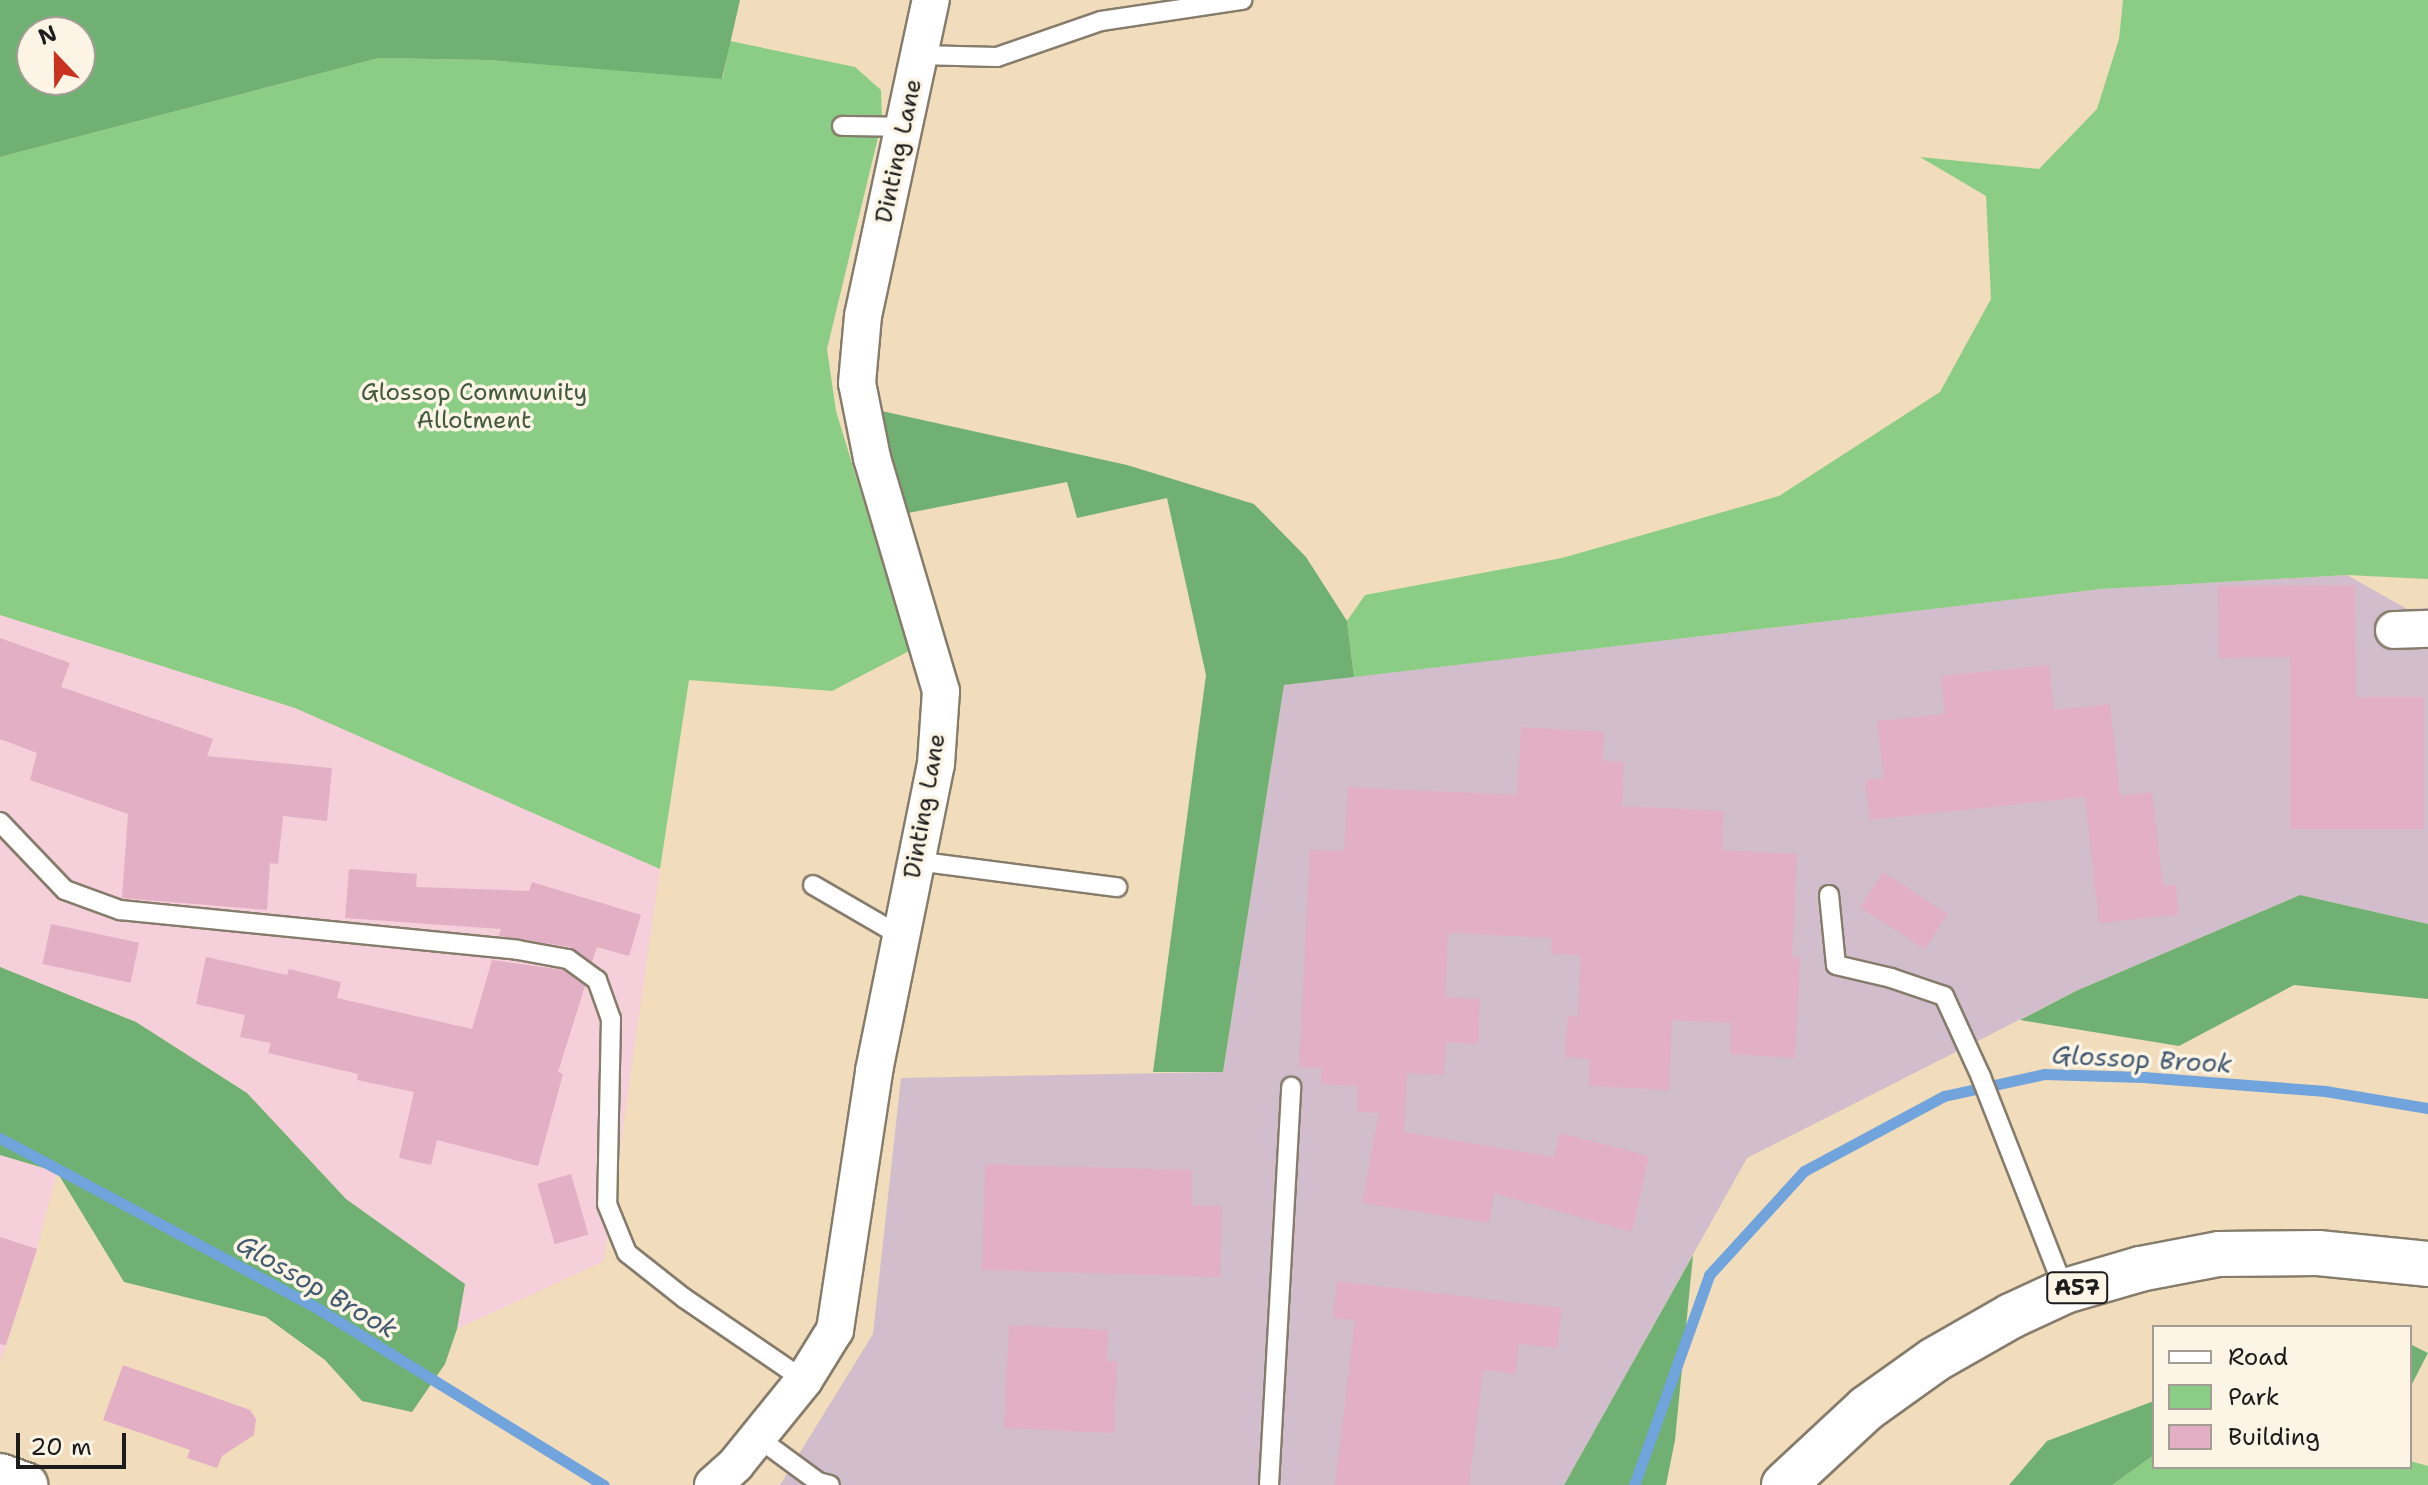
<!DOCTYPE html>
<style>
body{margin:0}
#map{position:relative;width:2428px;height:1485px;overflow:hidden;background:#f1dcbc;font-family:"Shantell Sans",sans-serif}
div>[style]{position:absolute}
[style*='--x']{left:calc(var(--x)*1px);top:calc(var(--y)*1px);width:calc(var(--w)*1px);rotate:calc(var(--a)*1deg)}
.built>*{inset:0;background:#f5cfda}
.industrial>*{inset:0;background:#d1bdcb}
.green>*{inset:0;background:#8bcd85}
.forest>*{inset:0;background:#70b072;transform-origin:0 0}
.stream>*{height:11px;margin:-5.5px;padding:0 5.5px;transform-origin:5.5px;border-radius:5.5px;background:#71a3dc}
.building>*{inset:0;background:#e3afc4;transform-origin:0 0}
.roads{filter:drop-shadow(2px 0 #867c6c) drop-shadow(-2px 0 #867c6c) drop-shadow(0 2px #867c6c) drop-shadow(0 -2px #867c6c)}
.service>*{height:18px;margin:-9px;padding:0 9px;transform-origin:9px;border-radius:9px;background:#fff}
.minor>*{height:36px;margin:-18px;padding:0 18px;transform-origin:18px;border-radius:18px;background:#fff}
.primary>*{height:44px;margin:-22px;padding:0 22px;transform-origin:22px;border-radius:22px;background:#fff}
span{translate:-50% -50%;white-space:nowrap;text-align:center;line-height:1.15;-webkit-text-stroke:7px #fcf5e5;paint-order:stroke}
.shield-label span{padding:2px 6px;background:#fcf5e5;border:2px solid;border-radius:6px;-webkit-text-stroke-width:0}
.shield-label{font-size:22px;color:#1c1c1c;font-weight:700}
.street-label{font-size:24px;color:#1c1c1c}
.park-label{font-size:24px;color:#435a41}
.water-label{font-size:26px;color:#425972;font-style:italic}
.legend{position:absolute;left:2152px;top:1325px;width:260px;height:144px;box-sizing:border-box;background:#fcf5e5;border:2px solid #a29e95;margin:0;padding:10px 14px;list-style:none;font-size:24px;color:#1c1c1c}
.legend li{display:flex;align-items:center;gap:16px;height:40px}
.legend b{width:40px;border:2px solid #a29e95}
.north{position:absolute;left:16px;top:16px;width:80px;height:80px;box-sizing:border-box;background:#fcf5e5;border:2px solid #a29e95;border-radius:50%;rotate:338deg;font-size:22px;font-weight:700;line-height:32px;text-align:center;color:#1c1c1c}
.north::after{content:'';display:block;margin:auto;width:28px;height:36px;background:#c8321e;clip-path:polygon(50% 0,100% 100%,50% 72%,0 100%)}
.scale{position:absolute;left:16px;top:1433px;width:110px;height:36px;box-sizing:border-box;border:4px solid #1c1c1c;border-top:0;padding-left:10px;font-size:24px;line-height:28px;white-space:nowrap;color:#1c1c1c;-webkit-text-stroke:6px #fcf5e5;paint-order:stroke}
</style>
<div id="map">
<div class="built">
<div style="clip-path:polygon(0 615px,295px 708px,660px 869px,604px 1261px,457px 1329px,465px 1284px,346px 1199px,247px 1093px,136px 1022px,0 967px)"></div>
<div style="clip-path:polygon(0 1155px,57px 1172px,37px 1249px,0 1364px)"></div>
</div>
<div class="industrial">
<div style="clip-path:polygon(2347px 575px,2407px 609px,2428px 608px,2428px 924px,2300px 895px,2076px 991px,1747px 1158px,1564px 1485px,780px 1485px,873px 1334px,901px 1078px,1223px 1072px,1284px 685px,2101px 589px)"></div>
</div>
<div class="green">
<div style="clip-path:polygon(2123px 0,2428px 0,2428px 579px,2347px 575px,2101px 589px,1354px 677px,1347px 621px,1365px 595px,1562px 558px,1779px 496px,1940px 392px,1991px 299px,1986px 196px,1920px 157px,2039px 169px,2097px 109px,2119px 39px)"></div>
<div style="clip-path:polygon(730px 41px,855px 67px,881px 90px,882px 121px,827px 349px,836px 411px,909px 651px,832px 691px,689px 680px,660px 869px,295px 708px,0 615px,0 157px,379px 58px,487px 60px,723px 78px)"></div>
<div style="clip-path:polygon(2154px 1455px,2154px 1467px,2410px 1467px,2410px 1461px,2428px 1466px,2428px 1485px,2112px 1485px)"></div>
</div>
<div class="forest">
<div style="clip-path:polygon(evenodd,0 0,740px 0,722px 79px,487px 60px,379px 58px,0 157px,0 0,32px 32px,80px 32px,80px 80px,32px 80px,32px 32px)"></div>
<div style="clip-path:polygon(877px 410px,1127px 465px,1254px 504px,1306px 557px,1347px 621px,1354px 677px,1284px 685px,1223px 1072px,1153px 1072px,1206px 675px,1167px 498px,1077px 518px,1067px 482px,908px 513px)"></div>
<div style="clip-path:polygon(2300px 895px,2428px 924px,2428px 999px,2294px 985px,2179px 1046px,2020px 1020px,2076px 991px)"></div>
<div style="clip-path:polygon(0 967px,136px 1022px,247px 1093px,346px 1199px,465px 1284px,457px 1329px,445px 1364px,412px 1412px,362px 1401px,325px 1360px,266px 1317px,124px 1282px,57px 1172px,0 1155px)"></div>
<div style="clip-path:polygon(1693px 1255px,1675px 1440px,1666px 1485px,1564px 1485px)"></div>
<div style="left:2410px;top:1344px;width:20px;height:117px;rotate:27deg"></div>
<div style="clip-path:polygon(2154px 1401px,2154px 1455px,2112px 1485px,2009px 1485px,2047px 1441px)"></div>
</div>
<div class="stream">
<div style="--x:0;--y:1138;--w:354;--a:28.2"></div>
<div style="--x:312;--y:1305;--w:343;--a:31.7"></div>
<div style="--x:1634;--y:1485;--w:223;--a:-70.3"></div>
<div style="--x:1709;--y:1275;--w:141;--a:-47.6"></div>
<div style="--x:1804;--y:1171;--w:159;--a:-28.2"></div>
<div style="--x:1944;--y:1096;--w:102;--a:-12.4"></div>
<div style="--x:2044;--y:1074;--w:99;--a:1.7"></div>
<div style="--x:2143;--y:1077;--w:183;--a:4.4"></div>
<div style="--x:2325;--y:1091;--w:104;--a:9.4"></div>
</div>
<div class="building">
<div style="clip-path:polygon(2355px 585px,2356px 697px,2424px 697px,2424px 829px,2290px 829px,2290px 657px,2219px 658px,2218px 586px)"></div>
<div style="clip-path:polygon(0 638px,70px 663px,61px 687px,213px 739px,207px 756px,332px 768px,327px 821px,283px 816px,278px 864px,270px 863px,267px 910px,122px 898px,128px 814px,30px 780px,37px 753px,0 739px)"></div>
<div style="clip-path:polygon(2049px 665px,2054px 710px,2110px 704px,2120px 796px,2152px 792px,2163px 886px,2176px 885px,2178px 915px,2099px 923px,2085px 797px,1870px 820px,1865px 780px,1884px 778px,1877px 721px,1945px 714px,1941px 676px)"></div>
<div style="clip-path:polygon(1521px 727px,1604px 732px,1603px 761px,1624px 762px,1622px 806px,1724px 811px,1722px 850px,1797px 854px,1792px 956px,1800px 957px,1795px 1058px,1730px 1054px,1731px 1023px,1672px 1020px,1669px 1090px,1589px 1086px,1590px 1059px,1565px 1057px,1568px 1016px,1578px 1017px,1581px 955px,1551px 954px,1552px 938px,1448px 933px,1445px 997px,1480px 999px,1478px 1044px,1446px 1042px,1444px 1075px,1407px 1073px,1404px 1132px,1554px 1157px,1560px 1133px,1649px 1156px,1632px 1232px,1494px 1193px,1489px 1223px,1362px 1203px,1379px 1113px,1357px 1112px,1358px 1086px,1321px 1084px,1322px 1068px,1299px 1067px,1310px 850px,1344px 851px,1348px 787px,1517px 795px)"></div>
<div style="clip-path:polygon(349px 869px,417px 874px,416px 887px,529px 891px,532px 882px,641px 915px,629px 956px,597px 947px,592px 962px,570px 947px,499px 936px,501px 929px,345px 918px)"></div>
<div style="left:1883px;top:872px;width:77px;height:42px;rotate:33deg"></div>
<div style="left:51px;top:924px;width:90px;height:41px;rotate:12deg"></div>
<div style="clip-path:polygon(206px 957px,287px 975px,289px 969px,341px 982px,337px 998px,472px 1029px,492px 960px,563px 970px,585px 986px,558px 1072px,563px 1074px,538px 1166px,437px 1140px,431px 1165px,399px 1158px,414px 1092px,357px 1080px,358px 1074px,268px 1053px,271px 1043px,240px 1037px,245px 1015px,196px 1004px)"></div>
<div style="clip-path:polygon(985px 1164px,1192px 1170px,1192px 1205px,1222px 1206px,1220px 1277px,982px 1270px)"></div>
<div style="left:571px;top:1174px;width:63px;height:35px;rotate:74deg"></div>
<div style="clip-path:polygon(0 1237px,37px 1249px,6px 1345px,0 1344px)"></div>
<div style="clip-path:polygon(1337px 1281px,1562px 1308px,1557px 1348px,1519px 1344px,1515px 1374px,1483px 1370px,1469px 1485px,1335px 1485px,1355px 1320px,1333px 1318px)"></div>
<div style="clip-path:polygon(1009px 1325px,1108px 1330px,1107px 1361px,1117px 1361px,1114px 1433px,1004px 1428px)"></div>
<div style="clip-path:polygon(123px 1365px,250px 1410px,256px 1419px,254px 1435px,222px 1456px,217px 1468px,187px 1458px,190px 1450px,103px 1420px)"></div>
</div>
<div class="roads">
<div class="service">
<div style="--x:919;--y:55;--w:78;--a:1.5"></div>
<div style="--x:997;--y:57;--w:110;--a:-19.1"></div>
<div style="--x:1101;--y:21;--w:143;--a:-8.5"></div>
<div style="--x:842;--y:126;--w:62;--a:0.9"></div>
<div style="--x:0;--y:822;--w:94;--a:46.3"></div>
<div style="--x:65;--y:890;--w:59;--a:20"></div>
<div style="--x:120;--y:910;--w:400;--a:5.7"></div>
<div style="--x:518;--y:950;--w:51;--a:10.2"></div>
<div style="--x:568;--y:959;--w:36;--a:36"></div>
<div style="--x:597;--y:980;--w:41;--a:70.3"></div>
<div style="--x:611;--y:1019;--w:185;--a:91.2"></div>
<div style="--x:607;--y:1204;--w:53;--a:67.8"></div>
<div style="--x:627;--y:1253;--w:73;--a:38.3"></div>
<div style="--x:684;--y:1298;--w:145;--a:34.3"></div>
<div style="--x:916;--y:861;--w:203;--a:7.4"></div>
<div style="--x:813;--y:885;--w:102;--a:30.1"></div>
<div style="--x:1829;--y:895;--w:70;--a:84.3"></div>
<div style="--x:1836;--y:965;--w:57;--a:13.3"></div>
<div style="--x:1891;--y:978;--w:56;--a:18.8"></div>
<div style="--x:1944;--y:996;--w:89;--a:65.4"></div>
<div style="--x:1981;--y:1077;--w:230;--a:68.6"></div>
<div style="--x:757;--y:1437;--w:76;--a:36.4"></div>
<div style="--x:818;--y:1482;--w:12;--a:14"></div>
<div style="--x:1269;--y:1485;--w:399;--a:-86.8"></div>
</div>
<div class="minor">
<div style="--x:2394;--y:630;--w:34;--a:-2"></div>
<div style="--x:713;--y:1485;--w:31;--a:-42"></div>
<div style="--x:736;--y:1464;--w:108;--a:-51"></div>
<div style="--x:804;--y:1380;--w:59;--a:-58.2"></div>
<div style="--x:835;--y:1330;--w:262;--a:-81.4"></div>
<div style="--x:874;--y:1071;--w:313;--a:-78.6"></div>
<div style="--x:936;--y:764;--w:73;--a:-86.1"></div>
<div style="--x:941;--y:691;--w:243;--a:-106.5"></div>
<div style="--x:872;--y:458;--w:76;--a:-101.3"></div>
<div style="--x:857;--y:383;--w:67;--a:-84.9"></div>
<div style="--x:863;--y:316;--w:323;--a:-77.9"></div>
</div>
<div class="primary">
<div style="--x:0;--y:1476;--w:27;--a:20"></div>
<div style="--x:1784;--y:1485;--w:113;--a:-42.9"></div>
<div style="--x:1867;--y:1408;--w:82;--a:-35.6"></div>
<div style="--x:1934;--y:1360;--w:89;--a:-29.7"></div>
<div style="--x:2011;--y:1316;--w:60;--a:-24.8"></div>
<div style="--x:2065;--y:1291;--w:78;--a:-16.3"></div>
<div style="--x:2140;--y:1269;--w:80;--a:-10.8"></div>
<div style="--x:2219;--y:1254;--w:99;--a:-0.6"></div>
<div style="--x:2318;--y:1253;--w:111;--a:5.7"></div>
</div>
</div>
<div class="shield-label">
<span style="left:2077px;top:1288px">A57</span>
</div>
<div class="street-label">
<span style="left:899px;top:151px;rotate:-78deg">Dinting Lane</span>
<span style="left:925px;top:806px;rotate:-80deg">Dinting Lane</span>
</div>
<div class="park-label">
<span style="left:474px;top:407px">Glossop Community<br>Allotment</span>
</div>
<div class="water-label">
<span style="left:2142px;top:1059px;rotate:3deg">Glossop Brook</span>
<span style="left:317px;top:1286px;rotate:30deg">Glossop Brook</span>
</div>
<ul class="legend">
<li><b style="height:10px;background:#fff"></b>Road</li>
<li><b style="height:22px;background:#8bcd85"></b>Park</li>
<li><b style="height:22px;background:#e3afc4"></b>Building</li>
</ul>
<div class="north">N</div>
<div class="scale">20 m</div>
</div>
